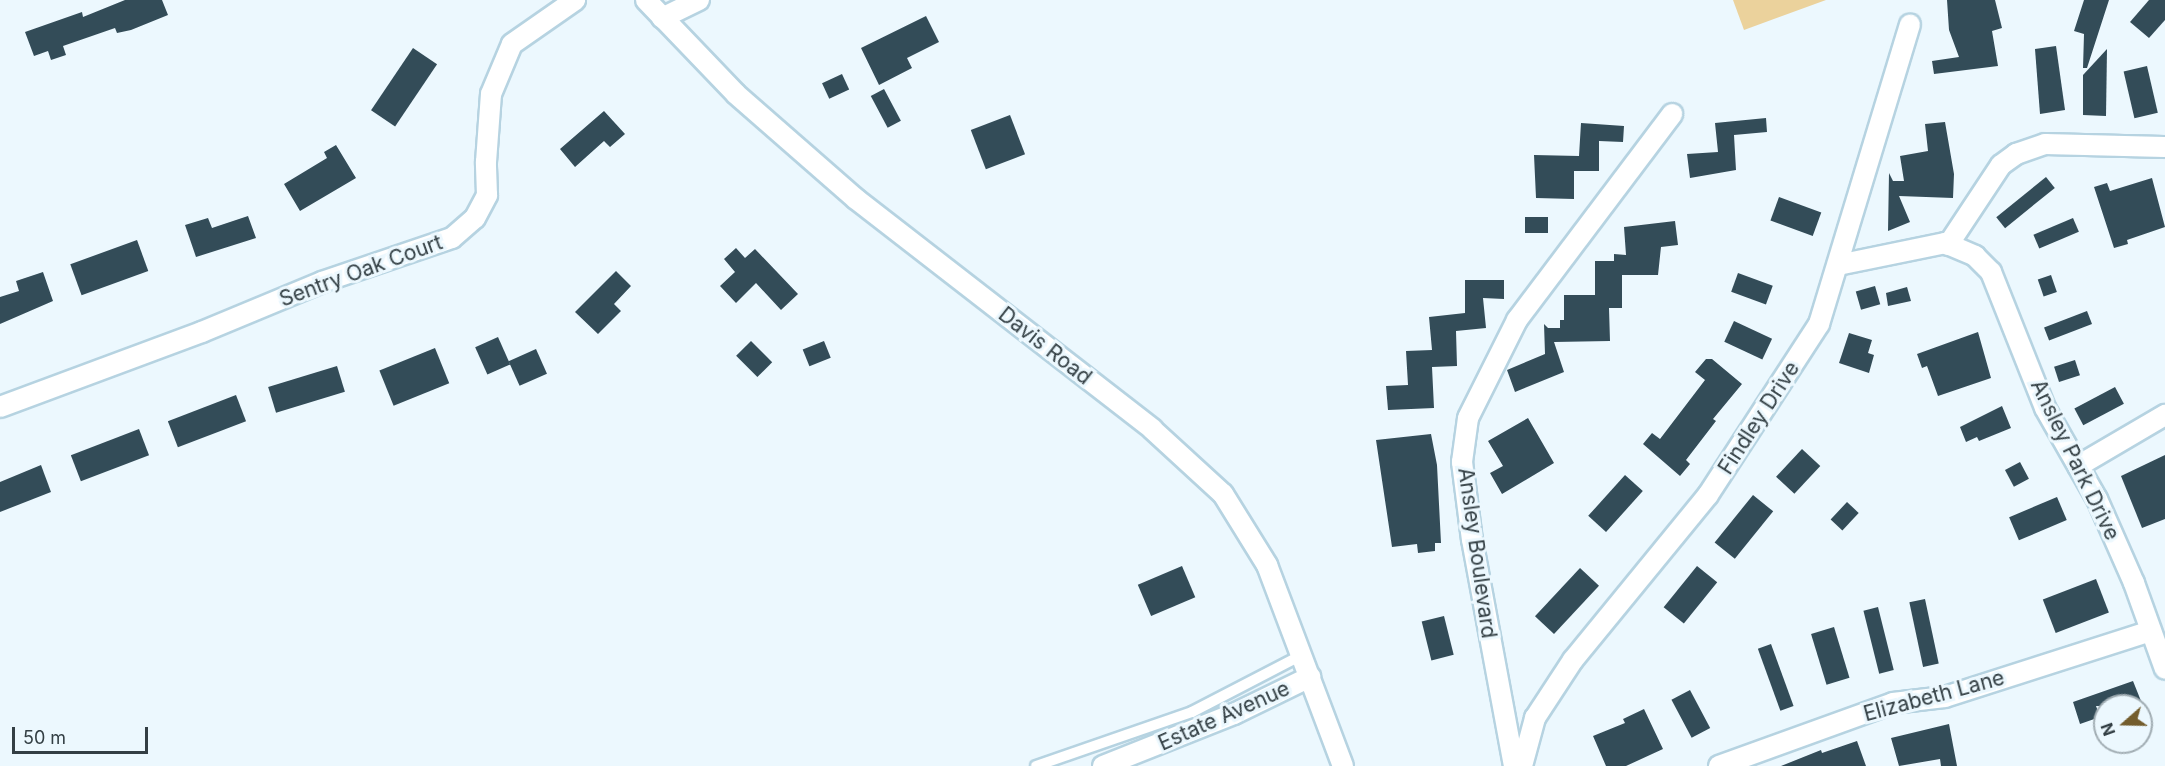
<!DOCTYPE html>
<style>
body{margin:0}
#map{position:relative;width:2165px;height:766px;overflow:hidden;background:#ecf8fe;font-family:Inter,sans-serif}
div>[style]{position:absolute}
[style*='--x']{left:calc(var(--x)*1px);top:calc(var(--y)*1px);width:calc(var(--w)*1px);rotate:calc(var(--a)*1deg)}
.green>*{inset:0;background:#ebd29c}
.building>*{inset:0;background:#334c58;transform-origin:0 0}
.roads{filter:drop-shadow(2px 0 #b6d3e1) drop-shadow(-2px 0 #b6d3e1) drop-shadow(0 2px #b6d3e1) drop-shadow(0 -2px #b6d3e1)}
.lane>*{height:10px;margin:-5px;padding:0 5px;transform-origin:5px;border-radius:5px;background:#fff}
.street>*{height:20px;margin:-10px;padding:0 10px;transform-origin:10px;border-radius:10px;background:#fff}
span{translate:-50% -50%;white-space:nowrap;text-align:center;line-height:1.15;-webkit-text-stroke:6px #ecf8fe;paint-order:stroke}
.street-label{font-size:21px;color:#333f44}
.north{position:absolute;left:2093px;top:694px;width:60px;height:60px;box-sizing:border-box;background:#ecf8fe;border:2px solid #a2aeb4;border-radius:50%;rotate:250deg;font-size:16px;font-weight:700;line-height:24px;text-align:center;color:#333f44}
.north::after{content:'';display:block;margin:auto;width:21px;height:27px;background:#735d2d;clip-path:polygon(50% 0,100% 100%,50% 72%,0 100%)}
.scale{position:absolute;left:12px;top:727px;width:136px;height:27px;box-sizing:border-box;border:3px solid #333f44;border-top:0;padding-left:8px;font-size:18px;line-height:21px;white-space:nowrap;color:#333f44;-webkit-text-stroke:4px #ecf8fe;paint-order:stroke}
</style>
<div id="map">
<div class="green">
<div style="clip-path:polygon(1733px 0,1826px 0,1744px 30px)"></div>
</div>
<div class="building">
<div style="clip-path:polygon(125px 0,162px 0,168px 15px,131px 30px,117px 33px,115px 28px,63px 46px,66px 55px,51px 60px,48px 51px,34px 56px,25px 32px,82px 12px,83px 17px)"></div>
<div style="clip-path:polygon(1947px 0,1995px 0,2002px 28px,1992px 31px,1998px 66px,1934px 74px,1932px 61px,1959px 57px,1949px 30px)"></div>
<div style="clip-path:polygon(2084px 0,2109px 0,2087px 68px,2083px 68px,2084px 34px,2074px 31px)"></div>
<div style="clip-path:polygon(2149px 0,2165px 0,2165px 20px,2149px 38px,2130px 22px)"></div>
<div style="clip-path:polygon(926px 16px,939px 42px,907px 58px,912px 68px,879px 85px,861px 48px)"></div>
<div style="clip-path:polygon(2056px 46px,2065px 110px,2040px 114px,2035px 49px)"></div>
<div style="left:413px;top:48px;width:29px;height:75px;rotate:34deg"></div>
<div style="clip-path:polygon(2107px 49px,2106px 116px,2083px 115px,2083px 75px)"></div>
<div style="left:2147px;top:66px;width:48px;height:24px;rotate:77deg"></div>
<div style="left:842px;top:74px;width:17px;height:22px;rotate:65deg"></div>
<div style="left:884px;top:89px;width:36px;height:15px;rotate:62deg"></div>
<div style="clip-path:polygon(604px 111px,625px 134px,610px 147px,604px 141px,575px 167px,560px 149px)"></div>
<div style="left:1010px;top:115px;width:42px;height:42px;rotate:69deg"></div>
<div style="clip-path:polygon(1766px 118px,1767px 132px,1734px 135px,1736px 170px,1690px 178px,1687px 154px,1718px 152px,1715px 123px)"></div>
<div style="clip-path:polygon(1945px 122px,1954px 174px,1953px 198px,1899px 196px,1910px 222px,1888px 231px,1889px 173px,1893px 181px,1904px 181px,1900px 156px,1928px 151px,1925px 124px)"></div>
<div style="clip-path:polygon(1581px 123px,1624px 126px,1623px 142px,1599px 141px,1599px 171px,1574px 171px,1574px 199px,1536px 198px,1534px 155px,1579px 156px)"></div>
<div style="clip-path:polygon(336px 145px,356px 178px,300px 211px,284px 184px,327px 158px,324px 152px)"></div>
<div style="left:2046px;top:177px;width:14px;height:64px;rotate:51deg"></div>
<div style="clip-path:polygon(2152px 178px,2165px 227px,2127px 240px,2128px 244px,2114px 248px,2094px 187px,2107px 183px,2110px 191px)"></div>
<div style="left:1779px;top:197px;width:45px;height:25px;rotate:20deg"></div>
<div style="clip-path:polygon(248px 216px,256px 238px,196px 257px,185px 225px,208px 218px,212px 228px)"></div>
<div style="left:1525px;top:217px;width:23px;height:16px"></div>
<div style="left:2073px;top:218px;width:15px;height:43px;rotate:67deg"></div>
<div style="clip-path:polygon(1675px 221px,1678px 245px,1661px 247px,1658px 275px,1622px 275px,1622px 308px,1609px 308px,1610px 341px,1554px 342px,1564px 372px,1515px 392px,1507px 370px,1545px 354px,1544px 324px,1548px 328px,1560px 328px,1560px 320px,1564px 320px,1564px 295px,1595px 295px,1595px 261px,1614px 261px,1614px 254px,1626px 255px,1624px 227px)"></div>
<div style="left:137px;top:240px;width:33px;height:71px;rotate:70deg"></div>
<div style="clip-path:polygon(736px 248px,745px 258px,755px 249px,798px 294px,781px 310px,756px 283px,736px 303px,720px 286px,735px 272px,724px 259px)"></div>
<div style="clip-path:polygon(616px 271px,631px 286px,614px 304px,621px 311px,598px 334px,575px 312px)"></div>
<div style="clip-path:polygon(43px 272px,53px 301px,0 324px,0 297px,19px 291px,16px 281px)"></div>
<div style="left:1738px;top:273px;width:37px;height:20px;rotate:20deg"></div>
<div style="left:2051px;top:275px;width:18px;height:14px;rotate:71deg"></div>
<div style="clip-path:polygon(1465px 280px,1504px 280px,1504px 299px,1483px 298px,1486px 328px,1456px 331px,1457px 366px,1432px 367px,1434px 408px,1388px 410px,1386px 386px,1408px 385px,1406px 351px,1432px 350px,1429px 317px,1465px 313px)"></div>
<div style="left:1875px;top:286px;width:19px;height:20px;rotate:74deg"></div>
<div style="clip-path:polygon(1907px 287px,1911px 301px,1888px 306px,1886px 293px)"></div>
<div style="left:2087px;top:311px;width:14px;height:46px;rotate:69deg"></div>
<div style="left:1734px;top:321px;width:42px;height:23px;rotate:25deg"></div>
<div style="clip-path:polygon(1978px 332px,1991px 378px,1938px 396px,1927px 366px,1922px 368px,1917px 354px)"></div>
<div style="clip-path:polygon(1849px 333px,1872px 340px,1868px 353px,1874px 355px,1869px 373px,1839px 363px)"></div>
<div style="left:498px;top:337px;width:30px;height:25px;rotate:66deg"></div>
<div style="left:751px;top:341px;width:30px;height:21px;rotate:45deg"></div>
<div style="left:824px;top:341px;width:18px;height:23px;rotate:68deg"></div>
<div style="left:435px;top:348px;width:38px;height:60px;rotate:68deg"></div>
<div style="left:536px;top:349px;width:27px;height:30px;rotate:66deg"></div>
<div style="clip-path:polygon(1706px 359px,1712px 359px,1742px 384px,1713px 419px,1716px 421px,1686px 460px,1690px 464px,1680px 476px,1643px 444px,1652px 433px,1660px 439px,1705px 380px,1695px 372px)"></div>
<div style="left:2075px;top:360px;width:16px;height:22px;rotate:72deg"></div>
<div style="left:337px;top:366px;width:27px;height:72px;rotate:73deg"></div>
<div style="left:2115px;top:387px;width:19px;height:46px;rotate:62deg"></div>
<div style="left:236px;top:395px;width:28px;height:73px;rotate:69deg"></div>
<div style="clip-path:polygon(2002px 406px,2011px 428px,1979px 441px,1977px 437px,1966px 442px,1960px 427px)"></div>
<div style="clip-path:polygon(1528px 418px,1554px 463px,1502px 494px,1490px 473px,1503px 466px,1488px 441px)"></div>
<div style="left:139px;top:429px;width:28px;height:73px;rotate:69deg"></div>
<div style="clip-path:polygon(1431px 434px,1437px 465px,1441px 543px,1435px 543px,1435px 551px,1418px 553px,1417px 544px,1392px 547px,1376px 440px)"></div>
<div style="left:1802px;top:449px;width:25px;height:38px;rotate:43deg"></div>
<div style="clip-path:polygon(2165px 455px,2165px 519px,2142px 528px,2121px 476px)"></div>
<div style="left:2020px;top:462px;width:19px;height:17px;rotate:62deg"></div>
<div style="clip-path:polygon(41px 465px,51px 492px,0 512px,0 482px)"></div>
<div style="left:1625px;top:475px;width:24px;height:55px;rotate:42deg"></div>
<div style="left:1753px;top:495px;width:26px;height:61px;rotate:39deg"></div>
<div style="left:2057px;top:497px;width:25px;height:52px;rotate:67deg"></div>
<div style="left:1847px;top:502px;width:16px;height:24px;rotate:43deg"></div>
<div style="left:1182px;top:566px;width:34px;height:48px;rotate:67deg"></div>
<div style="left:1697px;top:566px;width:26px;height:53px;rotate:39deg"></div>
<div style="left:1580px;top:568px;width:26px;height:66px;rotate:43deg"></div>
<div style="left:2096px;top:579px;width:36px;height:57px;rotate:69deg"></div>
<div style="left:1925px;top:599px;width:66px;height:16px;rotate:78deg"></div>
<div style="left:1878px;top:607px;width:65px;height:15px;rotate:76deg"></div>
<div style="left:1444px;top:616px;width:40px;height:23px;rotate:76deg"></div>
<div style="left:1834px;top:627px;width:53px;height:24px;rotate:73deg"></div>
<div style="left:1771px;top:644px;width:66px;height:14px;rotate:70deg"></div>
<div style="clip-path:polygon(2133px 681px,2143px 706px,2096px 706px,2100px 717px,2080px 724px,2073px 702px)"></div>
<div style="left:1690px;top:690px;width:43px;height:21px;rotate:62deg"></div>
<div style="clip-path:polygon(1644px 709px,1663px 749px,1626px 766px,1606px 766px,1593px 736px,1625px 723px,1623px 719px)"></div>
<div style="clip-path:polygon(1949px 724px,1957px 766px,1941px 766px,1940px 759px,1899px 766px,1891px 738px)"></div>
<div style="clip-path:polygon(1857px 741px,1866px 766px,1781px 766px,1821px 750px,1822px 753px)"></div>
</div>
<div class="roads">
<div class="lane">
<div style="--x:1036;--y:766;--w:165;--a:-19.1"></div>
<div style="--x:1192;--y:712;--w:124;--a:-27.4"></div>
</div>
<div class="street">
<div style="--x:646;--y:0;--w:130;--a:46.2"></div>
<div style="--x:736;--y:94;--w:159;--a:41.2"></div>
<div style="--x:856;--y:199;--w:375;--a:37.8"></div>
<div style="--x:1152;--y:429;--w:96;--a:42.5"></div>
<div style="--x:1223;--y:494;--w:84;--a:58.2"></div>
<div style="--x:1267;--y:565;--w:215;--a:69.3"></div>
<div style="--x:662;--y:18;--w:41;--a:-25.9"></div>
<div style="--x:1948;--y:245;--w:96;--a:-56.5"></div>
<div style="--x:2001;--y:165;--w:19;--a:-36"></div>
<div style="--x:2016;--y:154;--w:31;--a:-19"></div>
<div style="--x:2045;--y:144;--w:120;--a:1.4"></div>
<div style="--x:1838;--y:265;--w:109;--a:-11.6"></div>
<div style="--x:1945;--y:243;--w:33;--a:23"></div>
<div style="--x:1975;--y:256;--w:23;--a:45"></div>
<div style="--x:1991;--y:272;--w:146;--a:68.3"></div>
<div style="--x:2045;--y:408;--w:105;--a:60.3"></div>
<div style="--x:2097;--y:499;--w:92;--a:66.2"></div>
<div style="--x:2134;--y:583;--w:91;--a:70.2"></div>
<div style="--x:0;--y:407;--w:215;--a:-20.4"></div>
<div style="--x:202;--y:332;--w:130;--a:-22.6"></div>
<div style="--x:322;--y:282;--w:137;--a:-18.7"></div>
<div style="--x:452;--y:238;--w:30;--a:-41"></div>
<div style="--x:475;--y:218;--w:26;--a:-62"></div>
<div style="--x:487;--y:195;--w:33;--a:-92"></div>
<div style="--x:486;--y:162;--w:68;--a:-85.8"></div>
<div style="--x:491;--y:94;--w:54;--a:-67.2"></div>
<div style="--x:512;--y:44;--w:77;--a:-34.9"></div>
<div style="--x:2078;--y:466;--w:101;--a:-30.4"></div>
<div style="--x:1103;--y:766;--w:141;--a:-21.7"></div>
<div style="--x:1234;--y:714;--w:85;--a:-26"></div>
<div style="--x:1514;--y:766;--w:230;--a:-100.5"></div>
<div style="--x:1472;--y:540;--w:79;--a:-97.3"></div>
<div style="--x:1462;--y:462;--w:44;--a:-82.2"></div>
<div style="--x:1468;--y:418;--w:110;--a:-63.4"></div>
<div style="--x:1517;--y:320;--w:258;--a:-53"></div>
<div style="--x:1522;--y:766;--w:50;--a:-74.8"></div>
<div style="--x:1535;--y:718;--w:69;--a:-56.8"></div>
<div style="--x:1573;--y:660;--w:213;--a:-50.7"></div>
<div style="--x:1708;--y:495;--w:204;--a:-57"></div>
<div style="--x:1819;--y:324;--w:313;--a:-73.1"></div>
<div style="--x:1719;--y:766;--w:185;--a:-19.9"></div>
<div style="--x:1893;--y:703;--w:52;--a:-6.6"></div>
<div style="--x:1945;--y:697;--w:216;--a:-17.8"></div>
</div>
</div>
<div class="street-label">
<span style="left:361px;top:271px;rotate:-20deg">Sentry Oak Court</span>
<span style="left:1045px;top:346px;rotate:38deg">Davis Road</span>
<span style="left:1759px;top:418px;rotate:-57deg">Findley Drive</span>
<span style="left:2075px;top:460px;rotate:64deg">Ansley Park Drive</span>
<span style="left:1477px;top:553px;rotate:82deg">Ansley Boulevard</span>
<span style="left:1934px;top:696px;rotate:-15deg">Elizabeth Lane</span>
<span style="left:1224px;top:716px;rotate:-24deg">Estate Avenue</span>
</div>
<div class="north">N</div>
<div class="scale">50 m</div>
</div>
